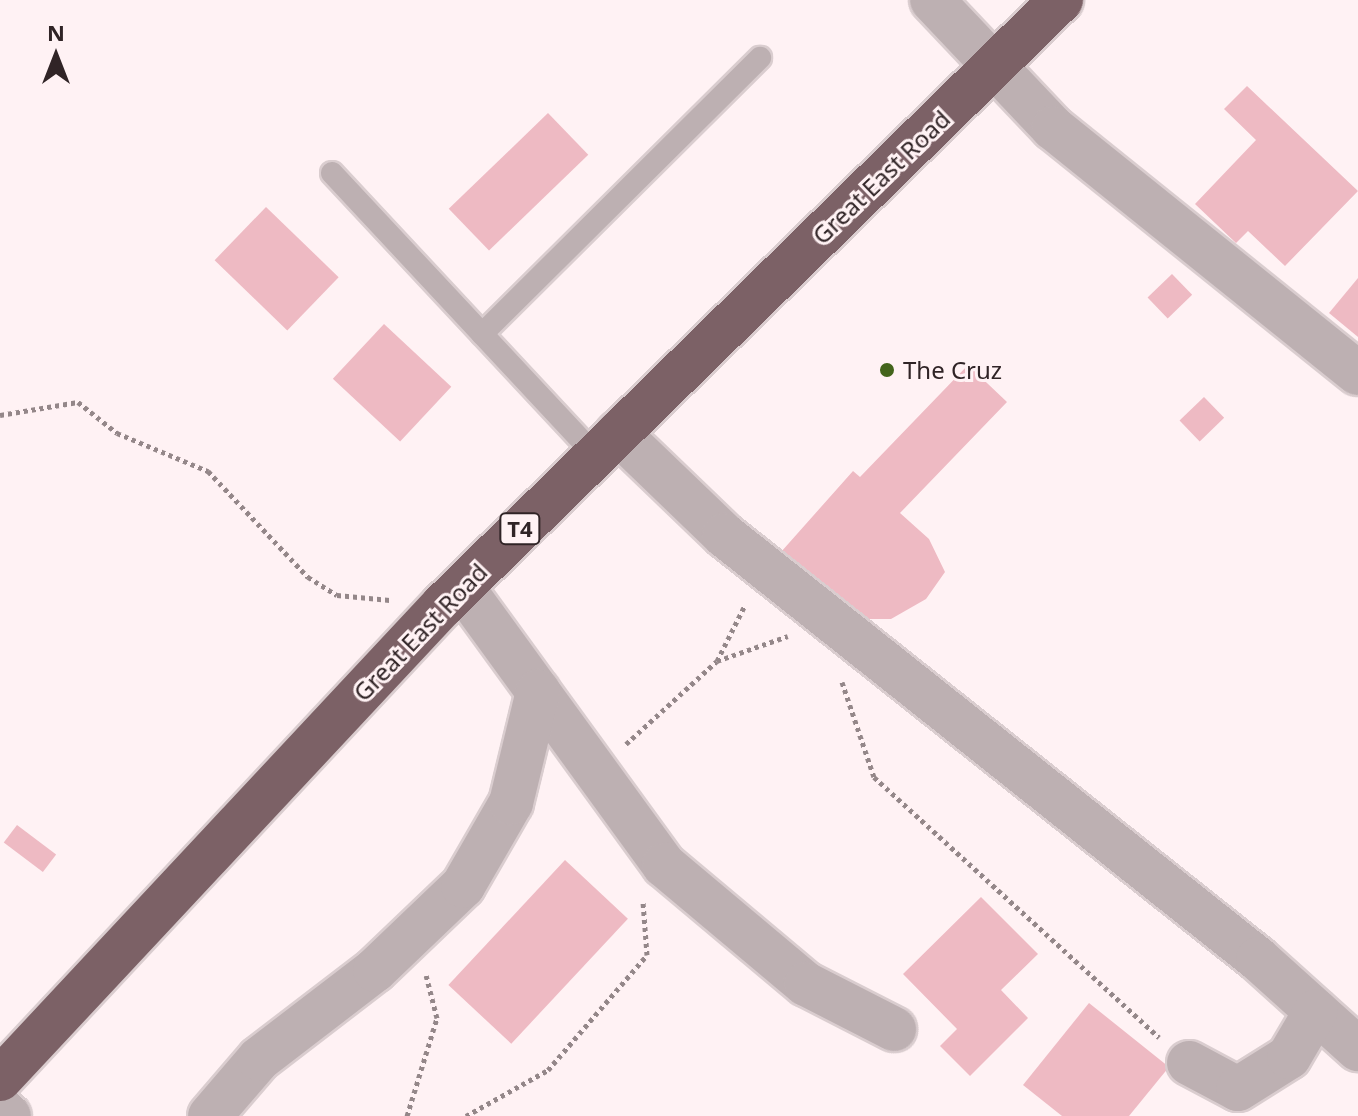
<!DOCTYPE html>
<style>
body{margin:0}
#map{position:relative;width:1358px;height:1116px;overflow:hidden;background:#fff2f4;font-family:"Noto Sans",sans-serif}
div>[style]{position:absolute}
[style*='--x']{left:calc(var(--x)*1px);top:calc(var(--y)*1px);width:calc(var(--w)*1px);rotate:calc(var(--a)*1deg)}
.building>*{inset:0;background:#eebac3;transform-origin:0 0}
.path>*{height:5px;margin-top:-2.5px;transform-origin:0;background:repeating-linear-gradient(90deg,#948789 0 4px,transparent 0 8px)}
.roads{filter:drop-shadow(2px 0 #dacdcf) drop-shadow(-2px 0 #dacdcf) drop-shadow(0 2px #dacdcf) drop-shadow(0 -2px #dacdcf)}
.lane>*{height:22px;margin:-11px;padding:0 11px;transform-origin:11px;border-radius:11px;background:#bdb0b2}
.street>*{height:44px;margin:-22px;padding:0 22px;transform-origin:22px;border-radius:22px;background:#bdb0b2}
.highway>*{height:44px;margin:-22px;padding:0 22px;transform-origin:22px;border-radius:22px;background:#7c6166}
.dots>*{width:22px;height:22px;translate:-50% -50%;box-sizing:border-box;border:4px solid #fff2f4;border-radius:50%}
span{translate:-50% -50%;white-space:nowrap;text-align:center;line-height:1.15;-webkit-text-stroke:6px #fff2f4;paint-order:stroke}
.shield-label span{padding:2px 6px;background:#fff2f4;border:2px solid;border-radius:6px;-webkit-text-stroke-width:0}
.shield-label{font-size:22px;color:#302426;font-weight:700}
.street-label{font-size:24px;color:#302426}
.poi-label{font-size:24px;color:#302426}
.left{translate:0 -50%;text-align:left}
.north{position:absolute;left:16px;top:16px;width:80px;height:80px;-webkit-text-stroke:6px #fff2f4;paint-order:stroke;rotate:0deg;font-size:22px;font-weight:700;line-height:32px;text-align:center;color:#302426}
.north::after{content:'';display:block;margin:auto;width:28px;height:36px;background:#302426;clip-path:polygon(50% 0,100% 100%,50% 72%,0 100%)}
</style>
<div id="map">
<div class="building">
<div style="clip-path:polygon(1247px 86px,1358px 191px,1285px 266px,1248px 231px,1236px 243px,1195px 204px,1256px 140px,1224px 109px)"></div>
<div style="left:548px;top:113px;width:58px;height:138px;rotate:46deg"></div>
<div style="left:266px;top:207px;width:101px;height:74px;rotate:44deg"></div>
<div style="left:1172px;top:274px;width:29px;height:34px;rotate:46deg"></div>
<div style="clip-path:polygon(1358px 278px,1358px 337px,1329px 313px)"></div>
<div style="left:384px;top:324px;width:92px;height:75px;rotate:43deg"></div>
<div style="clip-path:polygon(968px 365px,1007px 402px,900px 513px,929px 539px,945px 572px,926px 599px,891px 619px,857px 619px,781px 552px,853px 471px,860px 477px)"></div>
<div style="left:1204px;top:397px;width:29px;height:34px;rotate:46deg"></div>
<div style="left:17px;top:825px;width:49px;height:22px;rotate:37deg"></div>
<div style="left:565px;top:860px;width:86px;height:171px;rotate:43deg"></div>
<div style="clip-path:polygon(981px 897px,1038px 954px,1001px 990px,1028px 1018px,970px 1076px,940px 1046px,957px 1029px,903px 974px)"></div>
<div style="clip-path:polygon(1089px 1003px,1169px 1067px,1129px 1116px,1062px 1116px,1023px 1085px)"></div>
</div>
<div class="path">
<div style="--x:0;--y:415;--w:79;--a:-9.5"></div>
<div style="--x:78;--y:402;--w:50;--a:38.5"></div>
<div style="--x:117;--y:433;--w:99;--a:22.7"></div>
<div style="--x:208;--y:471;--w:146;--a:46.7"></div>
<div style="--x:308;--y:577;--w:34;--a:32"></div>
<div style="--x:337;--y:595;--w:53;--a:5.4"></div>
<div style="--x:717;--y:661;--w:75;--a:-19.4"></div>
<div style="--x:842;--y:682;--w:100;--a:71.4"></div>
<div style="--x:874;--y:777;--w:386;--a:42.4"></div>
<div style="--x:626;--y:744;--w:123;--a:-42.4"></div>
<div style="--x:717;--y:661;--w:63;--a:-63.4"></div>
<div style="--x:407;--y:1116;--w:102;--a:-73"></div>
<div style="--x:437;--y:1018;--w:44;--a:-104.3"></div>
<div style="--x:466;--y:1116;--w:94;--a:-29.3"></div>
<div style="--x:548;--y:1070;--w:152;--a:-49.3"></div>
<div style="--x:647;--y:955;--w:53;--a:-94.3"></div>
</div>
<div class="roads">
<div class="lane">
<div style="--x:332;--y:173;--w:386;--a:47"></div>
<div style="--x:482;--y:334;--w:392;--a:-44.8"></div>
</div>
<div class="street">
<div style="--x:932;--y:0;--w:176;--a:46.6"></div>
<div style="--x:1053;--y:128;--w:391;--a:38.8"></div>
<div style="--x:618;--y:433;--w:147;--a:43.9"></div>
<div style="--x:724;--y:535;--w:682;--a:38.45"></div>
<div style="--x:1258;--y:959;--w:135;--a:42"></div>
<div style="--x:462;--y:587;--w:344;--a:54"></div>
<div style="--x:664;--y:865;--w:185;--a:40"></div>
<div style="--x:806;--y:984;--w:99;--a:27.1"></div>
<div style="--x:1189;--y:1063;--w:55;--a:28"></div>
<div style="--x:1238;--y:1089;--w:60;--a:-32.1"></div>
<div style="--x:1289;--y:1057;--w:53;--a:-59.6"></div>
<div style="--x:0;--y:1108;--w:12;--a:42"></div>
<div style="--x:210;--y:1116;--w:75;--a:-49.3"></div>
<div style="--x:259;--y:1059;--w:146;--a:-37.5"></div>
<div style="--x:375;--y:970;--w:122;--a:-43.7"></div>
<div style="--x:463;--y:886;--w:96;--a:-60"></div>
<div style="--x:511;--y:803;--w:115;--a:-76.4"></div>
</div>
<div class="highway">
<div style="--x:0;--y:1079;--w:649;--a:-46.94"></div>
<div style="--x:443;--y:605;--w:865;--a:-44.39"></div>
</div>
</div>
<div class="dots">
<div style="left:887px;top:370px;background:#43641b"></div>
</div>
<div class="shield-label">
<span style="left:520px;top:529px">T4</span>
</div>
<div class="street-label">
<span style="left:881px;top:177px;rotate:-44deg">Great East Road</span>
<span style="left:420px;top:632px;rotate:-46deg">Great East Road</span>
</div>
<div class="poi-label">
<span class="left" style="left:903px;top:370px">The Cruz</span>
</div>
<div class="north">N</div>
</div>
